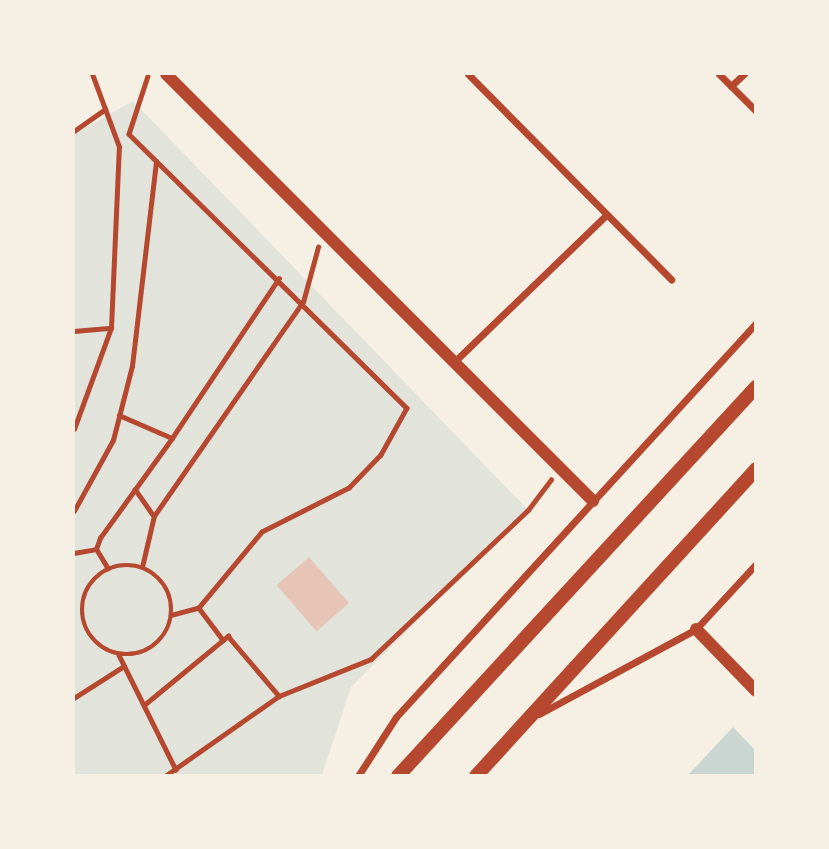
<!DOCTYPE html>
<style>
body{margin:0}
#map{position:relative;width:829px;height:849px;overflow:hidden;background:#f6efe4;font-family:Commissioner,sans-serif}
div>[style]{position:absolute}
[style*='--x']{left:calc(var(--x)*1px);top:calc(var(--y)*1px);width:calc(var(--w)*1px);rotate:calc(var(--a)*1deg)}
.green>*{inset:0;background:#e2e4dc}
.water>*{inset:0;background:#c9d6d2}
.building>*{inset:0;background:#e6c5b7;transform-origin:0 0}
.path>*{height:4.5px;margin:-2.25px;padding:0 2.25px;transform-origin:2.25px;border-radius:2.25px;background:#b5482f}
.path>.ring{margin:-2.25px;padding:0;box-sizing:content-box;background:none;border:4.5px solid #b5482f;border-radius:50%}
.minor>*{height:7px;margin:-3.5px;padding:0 3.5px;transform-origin:3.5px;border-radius:3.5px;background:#b5482f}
.tertiary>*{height:12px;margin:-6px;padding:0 6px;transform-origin:6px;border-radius:6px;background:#b5482f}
.secondary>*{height:14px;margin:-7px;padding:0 7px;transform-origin:7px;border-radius:7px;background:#b5482f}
span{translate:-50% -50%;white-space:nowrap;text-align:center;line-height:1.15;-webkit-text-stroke:7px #f6efe4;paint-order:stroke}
.frame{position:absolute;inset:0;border:75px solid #f6efe4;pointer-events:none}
</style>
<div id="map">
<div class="green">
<div style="clip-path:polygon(133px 101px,528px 510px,351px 687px,322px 775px,74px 775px,74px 134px)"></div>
</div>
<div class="water">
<div style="clip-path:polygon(733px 727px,755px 750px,755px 775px,688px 775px)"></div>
</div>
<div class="building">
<div style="left:309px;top:557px;width:61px;height:43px;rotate:49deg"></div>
</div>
<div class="path">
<div style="--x:148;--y:76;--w:61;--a:108.1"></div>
<div style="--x:129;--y:134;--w:390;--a:44.6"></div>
<div style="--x:407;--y:408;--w:54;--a:119"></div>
<div style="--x:381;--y:455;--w:46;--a:134.1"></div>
<div style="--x:349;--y:488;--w:97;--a:153.2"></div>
<div style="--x:262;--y:532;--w:99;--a:129.7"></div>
<div style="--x:199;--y:608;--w:28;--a:165"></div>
<div style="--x:74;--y:131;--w:38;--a:-35"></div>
<div style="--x:74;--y:331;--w:37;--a:-5"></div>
<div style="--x:119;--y:415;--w:58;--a:23.5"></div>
<div style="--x:172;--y:438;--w:192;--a:-56.2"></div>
<div style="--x:74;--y:429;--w:108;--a:-69.9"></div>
<div style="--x:111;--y:328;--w:181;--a:-87.5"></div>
<div style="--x:119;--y:147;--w:78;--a:-110.3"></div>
<div style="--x:135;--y:489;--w:33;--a:55"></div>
<div style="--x:74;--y:511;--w:81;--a:-61.2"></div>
<div style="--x:113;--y:440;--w:76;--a:-75.6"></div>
<div style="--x:132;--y:366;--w:206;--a:-83.3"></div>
<div style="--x:74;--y:553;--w:22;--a:-10"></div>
<div class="ring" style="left:82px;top:565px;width:85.5px;height:85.5px"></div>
<div style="--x:142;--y:567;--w:52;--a:-76.8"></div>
<div style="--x:154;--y:516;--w:261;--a:-55.2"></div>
<div style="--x:303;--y:302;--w:57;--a:-74.7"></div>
<div style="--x:108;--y:569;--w:23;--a:-121"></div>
<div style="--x:96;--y:549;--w:12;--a:-70"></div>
<div style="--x:100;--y:538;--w:123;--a:-54.2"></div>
<div style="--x:199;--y:608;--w:40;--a:53"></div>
<div style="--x:119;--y:655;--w:128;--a:63.6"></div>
<div style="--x:74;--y:698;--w:59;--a:-32.6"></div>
<div style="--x:144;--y:705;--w:109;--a:-39.4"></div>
<div style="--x:228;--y:636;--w:79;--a:49.6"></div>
<div style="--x:165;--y:776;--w:139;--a:-35.1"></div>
<div style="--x:279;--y:696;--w:99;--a:-21.9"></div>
<div style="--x:371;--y:659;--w:216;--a:-43.5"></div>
<div style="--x:528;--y:510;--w:38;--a:-53"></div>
</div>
<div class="minor">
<div style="--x:468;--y:74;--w:289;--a:45.3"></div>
<div style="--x:719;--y:74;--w:52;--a:45"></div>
<div style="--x:731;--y:86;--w:18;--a:-43"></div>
<div style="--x:453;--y:363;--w:213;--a:-44"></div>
<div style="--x:539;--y:714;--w:179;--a:-28.4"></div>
<div style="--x:696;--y:629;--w:88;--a:-47.3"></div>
<div style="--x:358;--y:776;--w:70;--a:-57.2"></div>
<div style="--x:396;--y:717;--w:534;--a:-47.58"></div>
</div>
<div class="tertiary">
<div style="--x:166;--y:74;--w:604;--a:45"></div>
<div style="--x:696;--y:629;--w:86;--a:45.9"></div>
</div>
<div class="secondary">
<div style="--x:398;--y:776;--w:529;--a:-47.38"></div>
<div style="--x:476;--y:776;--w:416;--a:-47.6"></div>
</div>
<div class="frame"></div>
</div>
